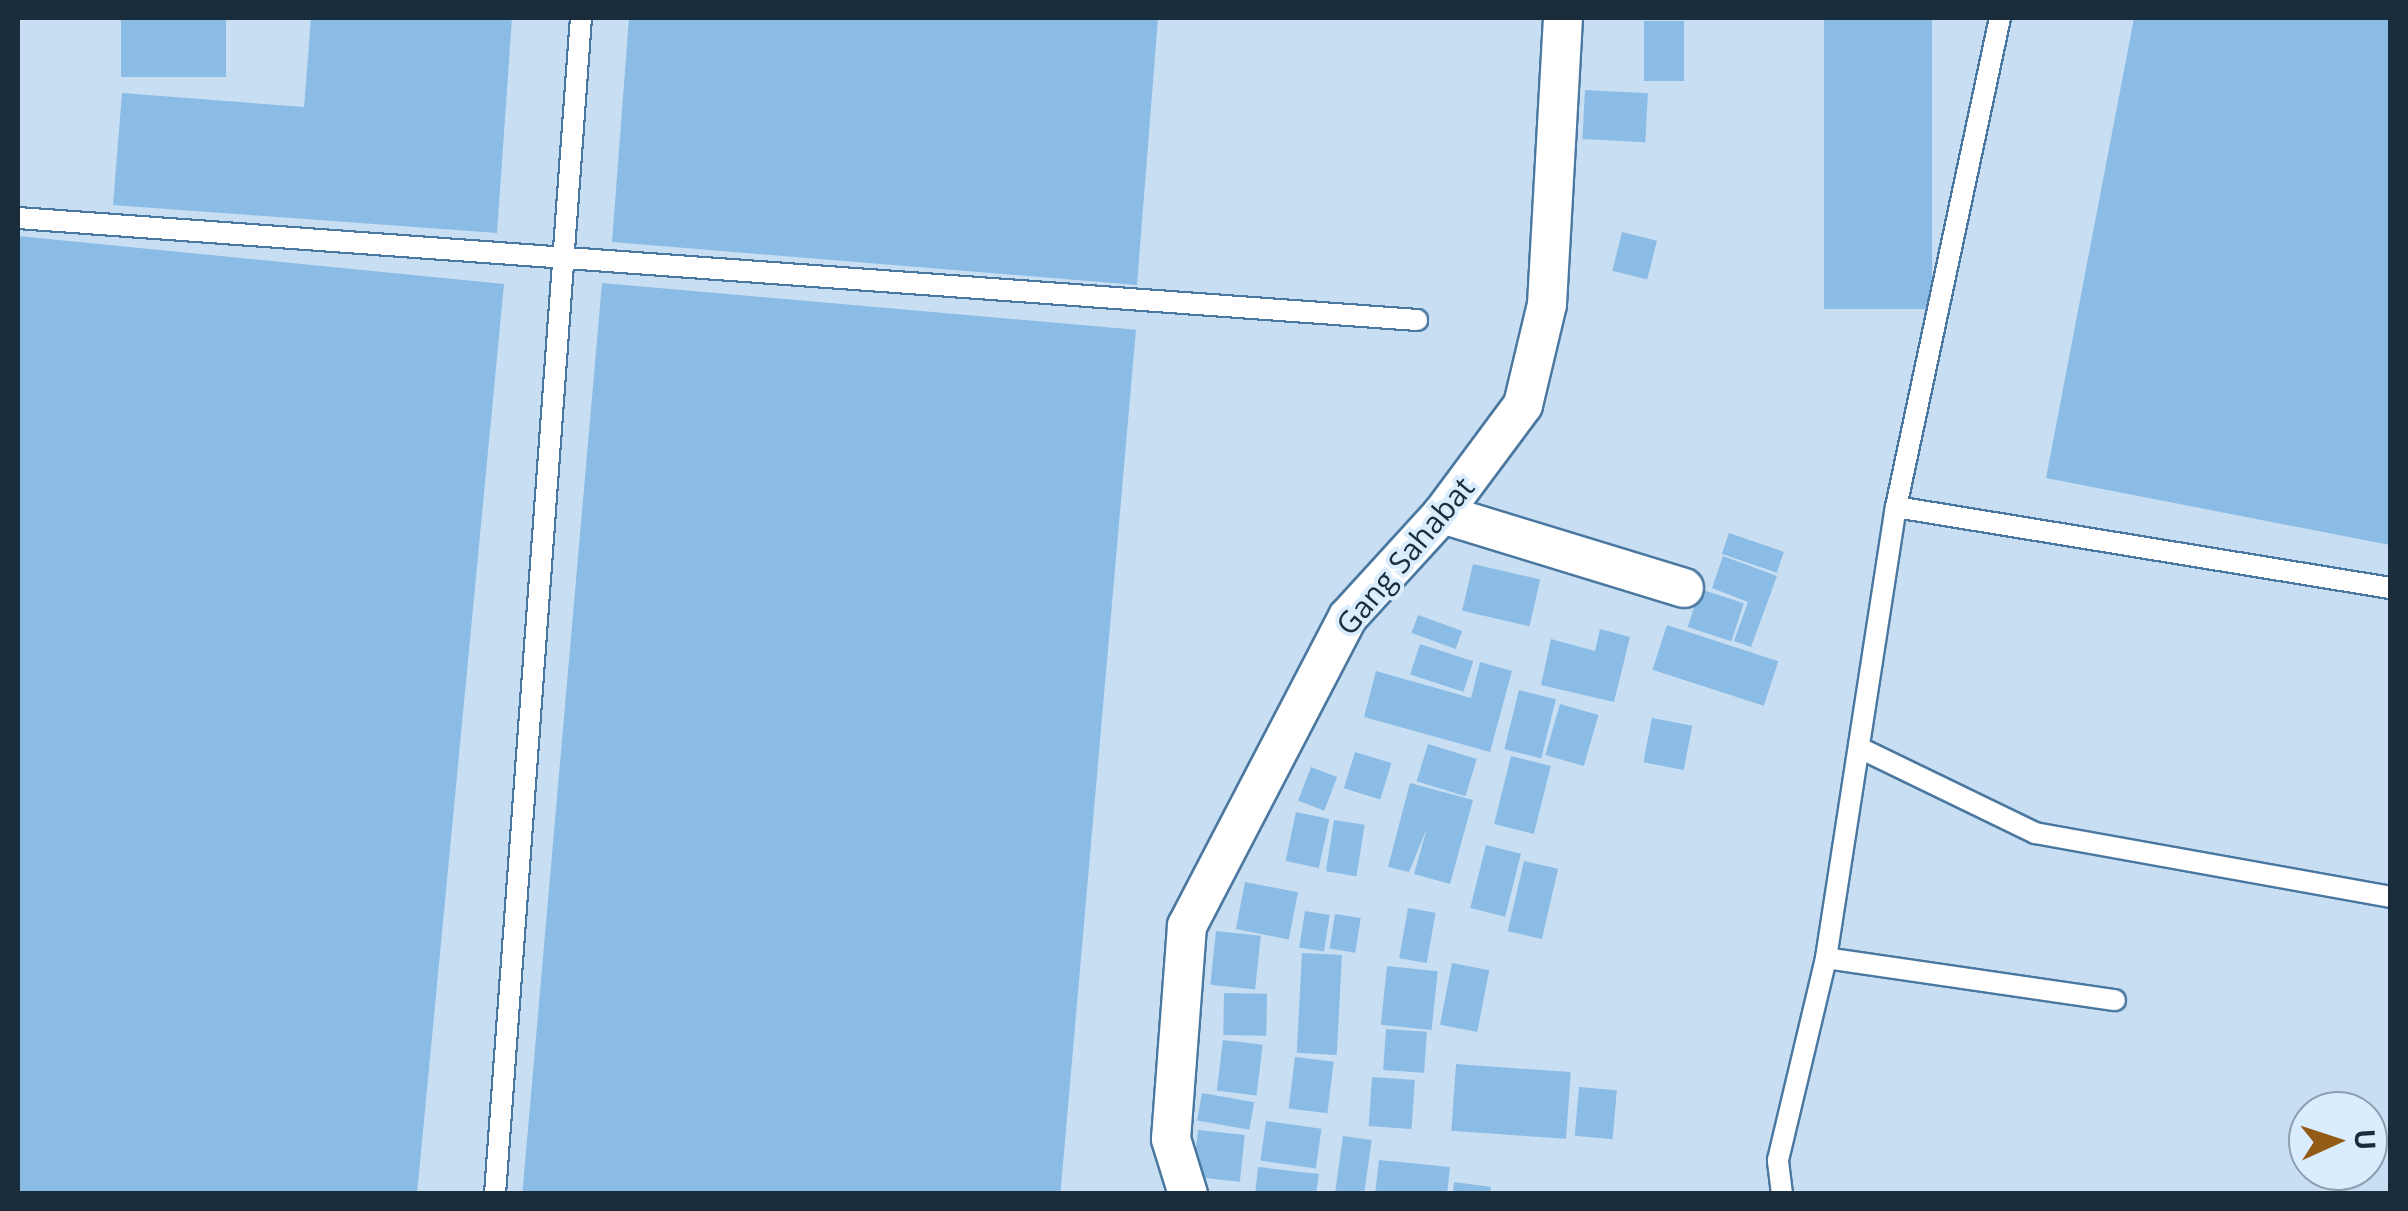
<!DOCTYPE html>
<style>
body{margin:0}
#map{position:relative;width:2408px;height:1211px;overflow:hidden;background:#d9edfe;font-family:"Open Sans",sans-serif}
div>[style]{position:absolute}
[style*='--x']{left:calc(var(--x)*1px);top:calc(var(--y)*1px);width:calc(var(--w)*1px);rotate:calc(var(--a)*1deg)}
.built>*{inset:0;background:#c8def2}
.building>*{inset:0;background:#8bbce6;transform-origin:0 0}
.roads{filter:drop-shadow(2px 0 #4a78a0) drop-shadow(-2px 0 #4a78a0) drop-shadow(0 2px #4a78a0) drop-shadow(0 -2px #4a78a0)}
.service>*{height:20px;margin:-10px;padding:0 10px;transform-origin:10px;border-radius:10px;background:#fff}
.minor>*{height:38px;margin:-19px;padding:0 19px;transform-origin:19px;border-radius:19px;background:#fff}
span{translate:-50% -50%;white-space:nowrap;text-align:center;line-height:1.15;-webkit-text-stroke:8px #d9edfe;paint-order:stroke}
.street-label{font-size:30px;color:#192d3d}
.frame{position:absolute;inset:0;border:20px solid #192d3d;pointer-events:none}
.north{position:absolute;left:2288px;top:1091px;width:100px;height:100px;box-sizing:border-box;background:#d9edfe;border:2px solid #8ca0b1;border-radius:50%;rotate:87deg;font-size:28px;font-weight:700;line-height:40px;text-align:center;color:#192d3d}
.north::after{content:'';display:block;margin:auto;width:35px;height:45px;background:#935b15;clip-path:polygon(50% 0,100% 100%,50% 72%,0 100%)}
</style>
<div id="map">
<div class="built">
<div style="clip-path:polygon(evenodd,18px 18px,2390px 18px,2390px 1193px,18px 1193px,18px 18px,2308px 1111px,2368px 1111px,2368px 1171px,2308px 1171px,2308px 1111px)"></div>
</div>
<div class="building">
<div style="left:121px;top:18px;width:105px;height:59px"></div>
<div style="clip-path:polygon(311px 18px,512px 18px,497px 233px,113px 205px,122px 93px,304px 107px)"></div>
<div style="clip-path:polygon(629px 18px,1158px 18px,1137px 285px,612px 242px)"></div>
<div style="left:1824px;top:18px;width:108px;height:291px"></div>
<div style="clip-path:polygon(2134px 18px,2390px 18px,2390px 545px,2046px 478px)"></div>
<div style="left:1644px;top:21px;width:40px;height:60px"></div>
<div style="left:1585px;top:90px;width:63px;height:49px;rotate:3deg"></div>
<div style="left:1622px;top:232px;width:36px;height:40px;rotate:14deg"></div>
<div style="clip-path:polygon(18px 236px,504px 284px,417px 1194px,18px 1194px)"></div>
<div style="left:602px;top:283px;width:536px;height:915px;rotate:5deg"></div>
<div style="left:1729px;top:533px;width:58px;height:22px;rotate:19deg"></div>
<div style="clip-path:polygon(1723px 556px,1777px 576px,1751px 647px,1734px 641px,1748px 602px,1712px 588px)"></div>
<div style="left:1473px;top:564px;width:69px;height:48px;rotate:13deg"></div>
<div style="left:1700px;top:589px;width:46px;height:40px;rotate:18deg"></div>
<div style="left:1418px;top:615px;width:47px;height:19px;rotate:20deg"></div>
<div style="left:1667px;top:625px;width:117px;height:47px;rotate:18deg"></div>
<div style="clip-path:polygon(1600px 629px,1630px 637px,1614px 702px,1541px 685px,1551px 639px,1595px 651px)"></div>
<div style="left:1420px;top:644px;width:56px;height:32px;rotate:18deg"></div>
<div style="clip-path:polygon(1480px 662px,1512px 671px,1490px 752px,1364px 717px,1376px 671px,1471px 698px)"></div>
<div style="left:1519px;top:690px;width:38px;height:61px;rotate:14deg"></div>
<div style="left:1560px;top:704px;width:40px;height:53px;rotate:16deg"></div>
<div style="left:1652px;top:718px;width:41px;height:45px;rotate:11deg"></div>
<div style="left:1428px;top:744px;width:51px;height:39px;rotate:17deg"></div>
<div style="left:1355px;top:752px;width:38px;height:38px;rotate:17deg"></div>
<div style="left:1511px;top:756px;width:41px;height:70px;rotate:14deg"></div>
<div style="left:1311px;top:767px;width:28px;height:36px;rotate:21deg"></div>
<div style="clip-path:polygon(1410px 783px,1473px 800px,1450px 884px,1414px 874px,1427px 828px,1409px 872px,1388px 867px)"></div>
<div style="left:1296px;top:812px;width:34px;height:50px;rotate:12deg"></div>
<div style="left:1334px;top:820px;width:31px;height:52px;rotate:9deg"></div>
<div style="left:1486px;top:845px;width:36px;height:65px;rotate:14deg"></div>
<div style="left:1524px;top:861px;width:35px;height:72px;rotate:13deg"></div>
<div style="left:1245px;top:882px;width:54px;height:48px;rotate:11deg"></div>
<div style="left:1408px;top:908px;width:28px;height:51px;rotate:10deg"></div>
<div style="left:1305px;top:911px;width:25px;height:37px;rotate:9deg"></div>
<div style="left:1335px;top:914px;width:26px;height:35px;rotate:9deg"></div>
<div style="left:1216px;top:931px;width:45px;height:54px;rotate:6deg"></div>
<div style="left:1302px;top:953px;width:40px;height:100px;rotate:3deg"></div>
<div style="left:1452px;top:963px;width:38px;height:63px;rotate:11deg"></div>
<div style="left:1387px;top:966px;width:51px;height:59px;rotate:6deg"></div>
<div style="left:1224px;top:993px;width:43px;height:42px;rotate:1deg"></div>
<div style="left:1386px;top:1029px;width:41px;height:41px;rotate:4deg"></div>
<div style="left:1223px;top:1040px;width:40px;height:51px;rotate:7deg"></div>
<div style="left:1295px;top:1057px;width:39px;height:52px;rotate:7deg"></div>
<div style="left:1456px;top:1064px;width:115px;height:67px;rotate:4deg"></div>
<div style="left:1372px;top:1077px;width:43px;height:49px;rotate:4deg"></div>
<div style="left:1579px;top:1087px;width:38px;height:49px;rotate:5deg"></div>
<div style="left:1202px;top:1093px;width:53px;height:28px;rotate:10deg"></div>
<div style="left:1266px;top:1121px;width:56px;height:40px;rotate:8deg"></div>
<div style="left:1198px;top:1130px;width:47px;height:47px;rotate:6deg"></div>
<div style="left:1343px;top:1136px;width:29px;height:58px;rotate:8deg"></div>
<div style="clip-path:polygon(1379px 1160px,1450px 1167px,1447px 1194px,1375px 1194px)"></div>
<div style="clip-path:polygon(1258px 1167px,1319px 1174px,1316px 1194px,1255px 1194px)"></div>
<div style="clip-path:polygon(1454px 1182px,1491px 1187px,1490px 1194px,1453px 1194px)"></div>
</div>
<div class="roads">
<div class="service">
<div style="--x:18;--y:218;--w:1403;--a:4.17"></div>
<div style="--x:1896;--y:507;--w:501;--a:9.31"></div>
<div style="--x:1860;--y:748;--w:195;--a:25.9"></div>
<div style="--x:2035;--y:833;--w:361;--a:10.2"></div>
<div style="--x:1826;--y:958;--w:292;--a:8.3"></div>
<div style="--x:495;--y:1194;--w:1179;--a:-85.82"></div>
<div style="--x:1782;--y:1194;--w:34;--a:-97"></div>
<div style="--x:1778;--y:1160;--w:208;--a:-76.6"></div>
<div style="--x:1826;--y:958;--w:456;--a:-81.2"></div>
<div style="--x:1896;--y:507;--w:500;--a:-78"></div>
</div>
<div class="minor">
<div style="--x:1442;--y:514;--w:253;--a:17"></div>
<div style="--x:1188;--y:1194;--w:58;--a:-107.2"></div>
<div style="--x:1171;--y:1139;--w:214;--a:-85.7"></div>
<div style="--x:1187;--y:926;--w:348;--a:-62.5"></div>
<div style="--x:1348;--y:617;--w:139;--a:-47.6"></div>
<div style="--x:1442;--y:514;--w:136;--a:-53.4"></div>
<div style="--x:1523;--y:405;--w:104;--a:-76.6"></div>
<div style="--x:1547;--y:304;--w:286;--a:-86.8"></div>
</div>
</div>
<div class="street-label">
<span style="left:1405px;top:556px;rotate:-50deg">Gang Sahabat</span>
</div>
<div class="frame"></div>
<div class="north">U</div>
</div>
